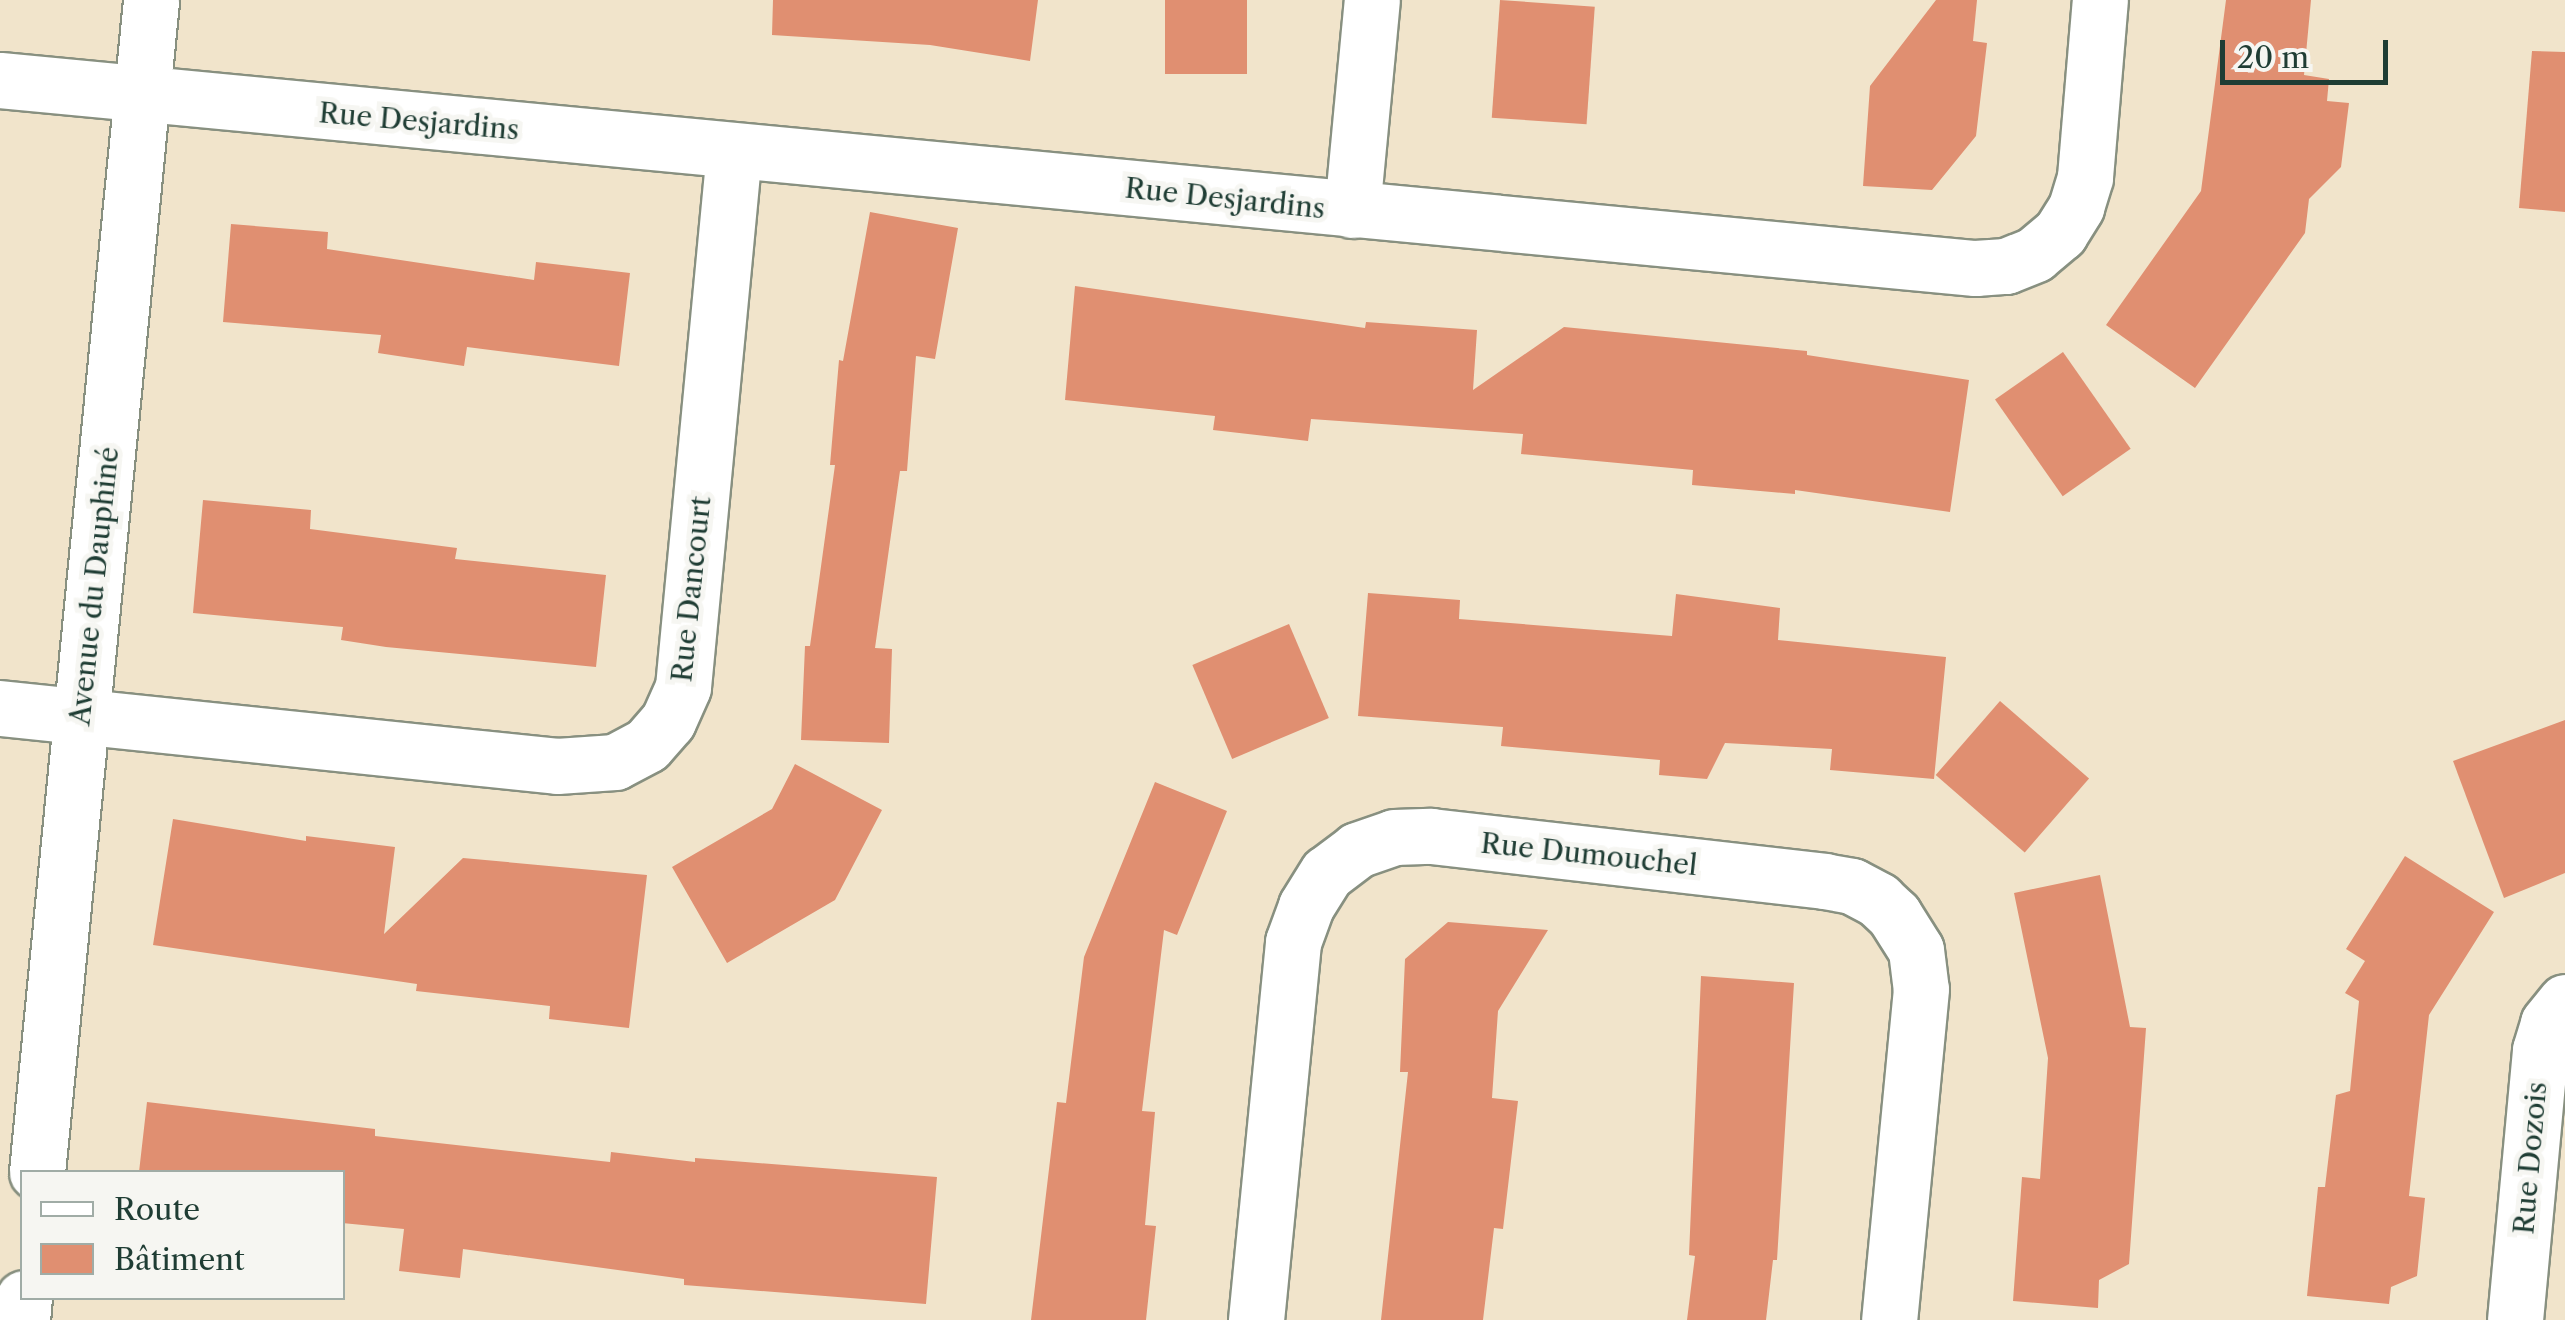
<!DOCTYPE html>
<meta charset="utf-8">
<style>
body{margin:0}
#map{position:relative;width:2565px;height:1320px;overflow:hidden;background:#f1e4cb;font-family:"Libre Caslon Text",serif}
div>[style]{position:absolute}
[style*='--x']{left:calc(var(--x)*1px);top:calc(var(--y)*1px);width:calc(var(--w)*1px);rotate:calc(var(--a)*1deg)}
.building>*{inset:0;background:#e08f71;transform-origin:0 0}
.roads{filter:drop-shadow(2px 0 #889080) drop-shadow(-2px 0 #889080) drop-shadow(0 2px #889080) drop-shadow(0 -2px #889080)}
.street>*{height:55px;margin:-27.5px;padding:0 27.5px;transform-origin:27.5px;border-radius:27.5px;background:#fff}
span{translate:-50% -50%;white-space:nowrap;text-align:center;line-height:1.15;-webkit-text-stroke:10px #f6f6f2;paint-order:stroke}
.street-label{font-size:28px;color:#1f3d34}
.legend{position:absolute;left:20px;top:1170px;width:325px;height:130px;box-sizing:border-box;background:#f6f6f2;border:2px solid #a0aca6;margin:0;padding:12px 18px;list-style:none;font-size:30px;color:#1f3d34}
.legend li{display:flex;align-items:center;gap:20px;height:50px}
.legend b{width:50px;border:2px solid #a0aca6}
.scale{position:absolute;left:2220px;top:40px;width:168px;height:45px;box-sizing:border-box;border:5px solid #1f3d34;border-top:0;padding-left:12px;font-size:30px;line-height:35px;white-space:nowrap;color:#1f3d34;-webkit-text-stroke:8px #f6f6f2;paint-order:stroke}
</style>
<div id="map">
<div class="building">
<div style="clip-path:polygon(773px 0,1038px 0,1030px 61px,930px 45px,772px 35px)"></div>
<div style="left:1165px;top:0;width:82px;height:74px"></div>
<div style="left:1500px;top:0;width:95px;height:118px;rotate:4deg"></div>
<div style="clip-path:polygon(1936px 0,1977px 0,1973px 41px,1987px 43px,1976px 136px,1932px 190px,1863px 186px,1870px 86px)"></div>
<div style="clip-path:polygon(2226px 0,2311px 0,2304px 75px,2329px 79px,2327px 101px,2349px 103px,2341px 167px,2309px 199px,2305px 233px,2195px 388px,2106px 325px,2201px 191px)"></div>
<div style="clip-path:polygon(2532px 51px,2565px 52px,2565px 212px,2519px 208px)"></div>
<div style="clip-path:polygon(870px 212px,958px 228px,935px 359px,916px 356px,907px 471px,900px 471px,875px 648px,892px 649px,889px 743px,801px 740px,805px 646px,810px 646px,835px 465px,830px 465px,839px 360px,843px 361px)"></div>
<div style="clip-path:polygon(231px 224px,328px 232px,327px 249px,534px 280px,536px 262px,630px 273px,619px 366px,467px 347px,464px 366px,378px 353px,381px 335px,223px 322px)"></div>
<div style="clip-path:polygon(1075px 286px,1365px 328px,1366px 322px,1477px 330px,1473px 390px,1564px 327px,1807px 351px,1807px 355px,1969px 380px,1950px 512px,1795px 490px,1795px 494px,1692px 485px,1693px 470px,1521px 454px,1523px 434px,1311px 419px,1308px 441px,1213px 430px,1215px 416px,1065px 400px)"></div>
<div style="left:2063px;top:352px;width:118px;height:83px;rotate:55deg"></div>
<div style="clip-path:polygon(203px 500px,311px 510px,310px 529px,457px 548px,455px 559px,606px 575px,596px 667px,386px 647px,341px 640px,343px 627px,193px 613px)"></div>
<div style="clip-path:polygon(1368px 593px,1460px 600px,1459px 619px,1672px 636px,1676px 594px,1780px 608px,1778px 640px,1946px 657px,1934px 779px,1830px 770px,1832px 749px,1725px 743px,1707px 779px,1659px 775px,1660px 760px,1501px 746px,1503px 727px,1358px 716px)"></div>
<div style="left:1289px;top:624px;width:102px;height:105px;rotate:67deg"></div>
<div style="left:2000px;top:701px;width:118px;height:98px;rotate:41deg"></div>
<div style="clip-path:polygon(2565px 720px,2565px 873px,2504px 898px,2453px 761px)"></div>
<div style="clip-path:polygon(795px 764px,882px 810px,835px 900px,727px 963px,672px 867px,772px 809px)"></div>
<div style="clip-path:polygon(1155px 782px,1227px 811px,1177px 935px,1164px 930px,1142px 1111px,1155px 1112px,1145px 1225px,1156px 1226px,1146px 1320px,1031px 1320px,1057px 1102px,1066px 1103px,1084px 957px)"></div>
<div style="clip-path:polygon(173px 819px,306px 841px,306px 836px,395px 847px,384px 934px,463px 858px,647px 875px,629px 1028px,549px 1019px,550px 1006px,416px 991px,417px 984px,153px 945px)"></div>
<div style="clip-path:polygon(2405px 856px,2494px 912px,2429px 1015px,2409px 1196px,2425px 1198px,2417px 1276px,2391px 1287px,2389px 1304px,2307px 1296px,2318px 1187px,2325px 1187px,2336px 1095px,2350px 1091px,2359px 1001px,2345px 993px,2365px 961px,2346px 949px)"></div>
<div style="clip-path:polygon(2100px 875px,2130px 1027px,2146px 1028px,2129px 1264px,2099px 1280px,2098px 1308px,2013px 1301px,2022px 1177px,2040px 1179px,2048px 1058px,2014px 893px)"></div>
<div style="clip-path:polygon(1448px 922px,1548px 930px,1498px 1011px,1492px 1098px,1518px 1101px,1503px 1229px,1494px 1228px,1483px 1320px,1381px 1320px,1408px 1072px,1400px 1072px,1405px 959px)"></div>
<div style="clip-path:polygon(1701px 976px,1794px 983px,1777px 1260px,1773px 1260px,1766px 1320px,1687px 1320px,1695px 1256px,1689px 1255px)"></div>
<div style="clip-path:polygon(147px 1102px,375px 1129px,375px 1136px,610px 1162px,611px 1152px,695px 1162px,695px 1158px,937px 1177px,926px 1304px,684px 1285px,684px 1279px,463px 1249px,460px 1278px,399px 1271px,404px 1229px,342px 1223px,342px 1172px,139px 1172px)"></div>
</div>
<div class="roads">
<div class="street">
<div style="--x:0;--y:80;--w:1984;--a:5.44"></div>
<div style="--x:1975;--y:268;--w:31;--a:-4"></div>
<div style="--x:2006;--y:266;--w:31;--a:-22"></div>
<div style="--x:2035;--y:254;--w:33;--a:-40"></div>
<div style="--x:2060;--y:233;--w:31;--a:-58"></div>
<div style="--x:2076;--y:207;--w:31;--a:-73"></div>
<div style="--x:2085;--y:177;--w:178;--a:-85.2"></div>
<div style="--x:1352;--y:210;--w:211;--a:-84.6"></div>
<div style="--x:0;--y:708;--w:560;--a:5.94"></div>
<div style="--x:557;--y:766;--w:58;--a:-3.9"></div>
<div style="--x:615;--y:762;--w:36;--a:-28"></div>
<div style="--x:647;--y:745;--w:32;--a:-49"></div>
<div style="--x:668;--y:721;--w:37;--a:-66"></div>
<div style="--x:683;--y:687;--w:538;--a:-84.56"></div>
<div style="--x:37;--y:1172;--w:1178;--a:-84.44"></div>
<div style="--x:22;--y:1320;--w:22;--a:-85"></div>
<div style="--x:1256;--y:1320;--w:380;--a:-84.4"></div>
<div style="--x:1293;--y:942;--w:38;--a:-70"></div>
<div style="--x:1306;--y:906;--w:39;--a:-58"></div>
<div style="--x:1327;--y:873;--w:38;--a:-37"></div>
<div style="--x:1357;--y:850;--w:39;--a:-19"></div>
<div style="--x:1394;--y:837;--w:37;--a:-2"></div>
<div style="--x:1431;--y:836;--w:396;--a:6.5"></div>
<div style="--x:1824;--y:881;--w:28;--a:10"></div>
<div style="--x:1852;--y:886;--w:30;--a:28"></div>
<div style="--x:1878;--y:900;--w:22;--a:43"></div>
<div style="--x:1894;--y:915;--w:41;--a:57.8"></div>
<div style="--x:1916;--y:950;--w:39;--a:83"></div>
<div style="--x:1921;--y:989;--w:333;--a:95.5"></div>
<div style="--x:2515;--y:1320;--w:271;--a:-84.7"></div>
<div style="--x:2540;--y:1050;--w:28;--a:-73"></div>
<div style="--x:2548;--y:1023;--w:27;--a:-51"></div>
</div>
</div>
<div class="street-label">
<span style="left:419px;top:121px;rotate:5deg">Rue Desjardins</span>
<span style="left:1225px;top:198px;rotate:6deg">Rue Desjardins</span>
<span style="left:94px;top:586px;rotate:-84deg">Avenue du Dauphiné</span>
<span style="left:691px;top:589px;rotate:-84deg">Rue Dancourt</span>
<span style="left:1589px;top:854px;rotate:6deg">Rue Dumouchel</span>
<span style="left:2530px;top:1158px;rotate:-85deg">Rue Dozois</span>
</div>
<ul class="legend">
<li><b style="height:12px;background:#fff"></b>Route</li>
<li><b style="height:28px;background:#e08f71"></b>Bâtiment</li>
</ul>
<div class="scale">20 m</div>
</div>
